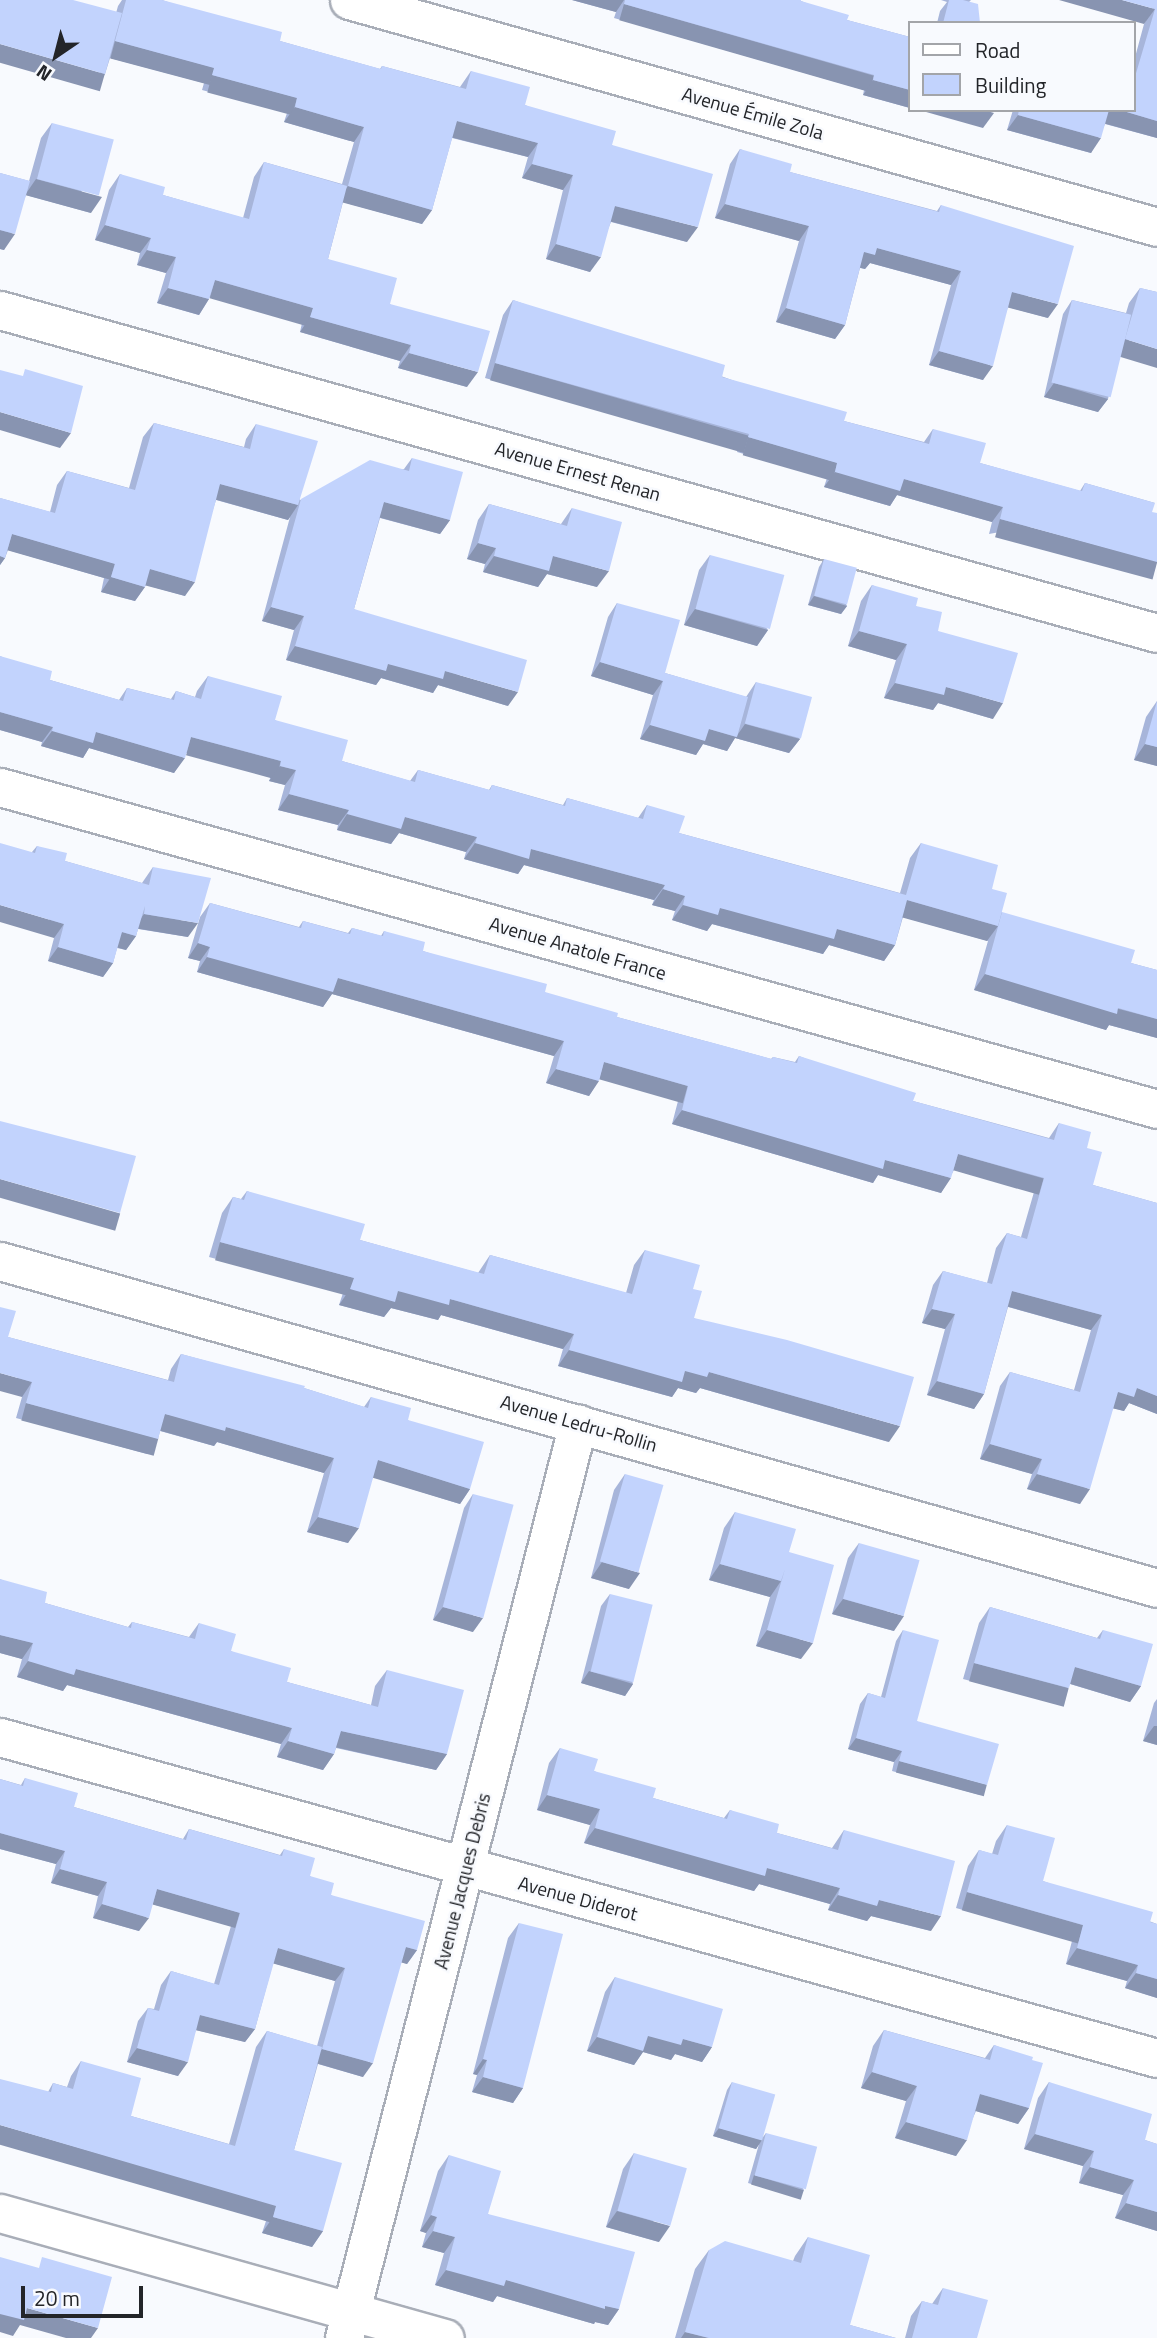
<!DOCTYPE html>
<meta charset="utf-8">
<style>
body{margin:0}
#map{position:relative;width:1157px;height:2338px;overflow:hidden;background:#f8fafe;font-family:"Titillium Web",sans-serif}
div>[style]{position:absolute}
[style*='--x']{left:calc(var(--x)*1px);top:calc(var(--y)*1px);width:calc(var(--w)*1px);rotate:calc(var(--a)*1deg)}
.roads{filter:drop-shadow(2px 0 #a9aeb8) drop-shadow(-2px 0 #a9aeb8) drop-shadow(0 2px #a9aeb8) drop-shadow(0 -2px #a9aeb8)}
.minor>*{height:37px;margin:-18.5px;padding:0 18.5px;transform-origin:18.5px;border-radius:18.5px;background:#fff}
.wall>*{inset:0;background:#a7b5da}
.shaded-wall>*{inset:0;background:#8894b1;transform-origin:0 0}
.building>*{inset:0;background:#c2d3fd;transform-origin:0 0}
span{translate:-50% -50%;white-space:nowrap;text-align:center;line-height:1.15;-webkit-text-stroke:5px #f8fafe;paint-order:stroke}
.street-label{font-size:19px;color:#232529}
.legend{position:absolute;left:908px;top:21px;width:228px;height:91px;box-sizing:border-box;background:#f8fafe;border:2px solid #a3a5a9;margin:0;padding:9px 12px;list-style:none;font-size:21px;color:#232529}
.legend li{display:flex;align-items:center;gap:14px;height:35px}
.legend b{width:35px;border:2px solid #a3a5a9}
.north{position:absolute;left:21px;top:21px;width:70px;height:70px;-webkit-text-stroke:5px #f8fafe;paint-order:stroke;rotate:215deg;font-size:19px;font-weight:700;line-height:28px;text-align:center;color:#232529}
.north::after{content:'';display:block;margin:auto;width:24px;height:32px;background:#232529;clip-path:polygon(50% 0,100% 100%,50% 72%,0 100%)}
.scale{position:absolute;left:21px;top:2286px;width:122px;height:32px;box-sizing:border-box;border:4px solid #232529;border-top:0;padding-left:9px;font-size:21px;line-height:24px;white-space:nowrap;color:#232529;-webkit-text-stroke:5px #f8fafe;paint-order:stroke}
</style>
<div id="map">
<div class="roads">
<div class="minor">
<div style="--x:349;--y:0;--w:839;--a:15.69"></div>
<div style="--x:0;--y:310;--w:1201;--a:15.6"></div>
<div style="--x:0;--y:787;--w:1201;--a:15.55"></div>
<div style="--x:0;--y:1261;--w:1202;--a:15.78"></div>
<div style="--x:0;--y:1737;--w:1201;--a:15.51"></div>
<div style="--x:0;--y:2213;--w:462;--a:15.7"></div>
<div style="--x:344;--y:2338;--w:944;--a:-75.65"></div>
</div>
</div>
<div class="wall">
<div style="clip-path:polygon(122px 0,162px 0,280px 41px,380px 69px,382px 66px,460px 87px,471px 71px,525px 105px,612px 145px,687px 242px,611px 222px,590px 272px,546px 259px,563px 190px,522px 178px,528px 157px,452px 138px,432px 210px,422px 224px,343px 202px,328px 259px,390px 304px,467px 387px,398px 368px,400px 361px,300px 332px,302px 323px,210px 297px,199px 315px,157px 303px,166px 273px,137px 265px,140px 253px,95px 240px,109px 190px,120px 174px,163px 195px,243px 218px,254px 177px,264px 162px,342px 184px,354px 142px,284px 122px,287px 113px,202px 90px,204px 83px,110px 58px,105px 74px,95px 89px,118px 6px)"></div>
<div style="clip-path:polygon(572px 0,801px 0,801px 1px,847px 20px,910px 37px,910px 108px,863px 95px,864px 90px,614px 18px,616px 12px)"></div>
<div style="clip-path:polygon(941px 0,971px 0,969px 2px,980px 23px,937px 23px,940px 11px,947px 2px)"></div>
<div style="clip-path:polygon(1157px 0,1157px 138px,1105px 124px,1091px 153px,1007px 130px,1013px 110px,1134px 110px,1134px 61px,1144px 24px)"></div>
<div style="clip-path:polygon(52px 123px,91px 213px,26px 195px,4px 250px,0 249px,0 173px,29px 181px,41px 138px)"></div>
<div style="clip-path:polygon(740px 149px,790px 172px,937px 211px,941px 205px,1048px 318px,1008px 307px,983px 380px,929px 365px,951px 285px,870px 263px,865px 269px,860px 268px,845px 325px,835px 339px,776px 322px,799px 241px,715px 218px,730px 164px)"></div>
<div style="clip-path:polygon(1140px 288px,1157px 292px,1119px 357px,1108px 399px,1098px 412px,1044px 397px,1063px 314px,1072px 300px,1126px 313px,1129px 303px)"></div>
<div style="clip-path:polygon(513px 300px,844px 421px,924px 442px,933px 429px,980px 463px,1080px 491px,1085px 483px,1155px 503px,989px 534px,992px 522px,897px 495px,890px 506px,824px 487px,827px 478px,737px 452px,738px 449px,485px 378px,503px 315px)"></div>
<div style="clip-path:polygon(154px 423px,244px 447px,246px 439px,256px 424px,300px 500px,404px 469px,412px 458px,450px 520px,440px 534px,380px 518px,354px 609px,508px 706px,438px 685px,433px 693px,381px 678px,376px 685px,286px 660px,294px 630px,262px 621px,290px 517px,288px 520px,216px 500px,185px 596px,146px 585px,135px 601px,101px 592px,104px 578px,8px 550px,5px 558px,0 565px,0 498px,50px 512px,57px 485px,67px 471px,129px 488px,143px 437px)"></div>
<div style="clip-path:polygon(489px 504px,561px 524px,572px 508px,597px 587px,547px 574px,538px 587px,483px 572px,485px 564px,467px 559px,478px 520px)"></div>
<div style="clip-path:polygon(710px 555px,768px 630px,757px 646px,684px 625px,699px 570px)"></div>
<div style="clip-path:polygon(824px 559px,847px 606px,841px 614px,808px 605px,819px 567px)"></div>
<div style="clip-path:polygon(872px 585px,916px 606px,938px 631px,993px 719px,938px 703px,933px 710px,884px 698px,896px 660px,848px 646px,861px 601px)"></div>
<div style="clip-path:polygon(617px 603px,665px 673px,746px 697px,756px 682px,800px 739px,789px 753px,735px 738px,727px 751px,703px 744px,696px 755px,640px 739px,653px 695px,591px 676px,608px 617px)"></div>
<div style="clip-path:polygon(0 656px,50px 680px,119px 700px,127px 688px,171px 699px,176px 691px,195px 697px,197px 691px,208px 676px,275px 720px,342px 761px,410px 781px,418px 770px,489px 790px,492px 785px,563px 805px,567px 798px,638px 818px,647px 805px,679px 833px,900px 893px,910px 858px,921px 843px,992px 889px,1002px 913px,1131px 963px,1157px 970px,1157px 1038px,1109px 1025px,1106px 1030px,974px 990px,988px 941px,903px 917px,895px 945px,884px 961px,829px 945px,823px 954px,712px 924px,707px 931px,672px 920px,675px 911px,652px 905px,654px 900px,524px 865px,518px 874px,464px 859px,466px 852px,399px 833px,391px 844px,337px 830px,338px 825px,278px 810px,285px 785px,269px 781px,271px 776px,186px 753px,174px 773px,89px 748px,83px 758px,41px 746px,42px 742px,0 730px)"></div>
<div style="clip-path:polygon(1157px 701px,1157px 766px,1134px 760px,1146px 717px)"></div>
<div style="clip-path:polygon(37px 846px,65px 861px,142px 883px,153px 867px,188px 937px,138px 929px,136px 936px,126px 950px,117px 948px,113px 963px,103px 977px,48px 961px,54px 938px,32px 852px)"></div>
<div style="clip-path:polygon(210px 903px,299px 927px,303px 921px,348px 933px,352px 928px,381px 936px,384px 931px,423px 951px,617px 1017px,771px 1059px,773px 1057px,795px 1062px,799px 1056px,913px 1101px,1049px 1138px,1059px 1123px,1087px 1148px,1093px 1185px,1157px 1203px,1157px 1414px,1129px 1403px,1124px 1411px,1113px 1408px,1080px 1504px,1027px 1489px,1032px 1474px,980px 1459px,1000px 1386px,1010px 1372px,1074px 1390px,1091px 1330px,1008px 1307px,984px 1394px,974px 1409px,927px 1395px,945px 1329px,922px 1323px,933px 1285px,943px 1271px,987px 1283px,996px 1248px,1007px 1233px,1021px 1237px,1034px 1192px,954px 1170px,941px 1193px,878px 1175px,873px 1183px,672px 1124px,678px 1101px,600px 1078px,589px 1096px,546px 1083px,554px 1056px,332px 994px,323px 1007px,197px 972px,200px 961px,188px 958px,200px 917px)"></div>
<div style="clip-path:polygon(247px 1191px,360px 1240px,478px 1273px,490px 1255px,626px 1293px,634px 1265px,645px 1250px,693px 1289px,694px 1318px,889px 1442px,700px 1388px,696px 1393px,678px 1388px,672px 1397px,558px 1366px,563px 1349px,441px 1315px,438px 1320px,391px 1308px,384px 1317px,339px 1305px,343px 1293px,209px 1257px,222px 1213px,233px 1197px,241px 1199px)"></div>
<div style="clip-path:polygon(8px 1337px,168px 1380px,171px 1369px,181px 1354px,304px 1388px,364px 1407px,371px 1397px,408px 1420px,470px 1489px,460px 1504px,373px 1477px,348px 1543px,307px 1532px,324px 1473px,217px 1442px,214px 1446px,160px 1431px,158px 1439px,147px 1454px,16px 1418px,22px 1397px)"></div>
<div style="clip-path:polygon(625px 1474px,629px 1589px,591px 1578px,614px 1490px)"></div>
<div style="clip-path:polygon(473px 1494px,473px 1632px,433px 1620px,464px 1508px)"></div>
<div style="clip-path:polygon(735px 1512px,789px 1552px,801px 1659px,756px 1646px,770px 1597px,709px 1580px,724px 1528px)"></div>
<div style="clip-path:polygon(859px 1543px,894px 1631px,832px 1614px,848px 1558px)"></div>
<div style="clip-path:polygon(0 1579px,45px 1603px,128px 1627px,132px 1622px,189px 1637px,199px 1623px,231px 1651px,287px 1682px,371px 1705px,375px 1686px,387px 1670px,447px 1754px,436px 1770px,336px 1748px,334px 1754px,323px 1770px,277px 1757px,281px 1744px,67px 1685px,63px 1691px,17px 1677px,22px 1659px,0 1653px)"></div>
<div style="clip-path:polygon(610px 1594px,633px 1684px,625px 1696px,581px 1683px,601px 1606px)"></div>
<div style="clip-path:polygon(990px 1607px,1097px 1638px,1103px 1630px,1141px 1686px,1130px 1702px,1070px 1684px,1058px 1704px,963px 1679px,979px 1623px)"></div>
<div style="clip-path:polygon(903px 1630px,917px 1721px,980px 1795px,892px 1771px,894px 1762px,848px 1749px,860px 1704px,868px 1693px,881px 1697px,896px 1641px)"></div>
<div style="clip-path:polygon(1157px 1699px,1157px 1745px,1143px 1741px,1154px 1703px)"></div>
<div style="clip-path:polygon(560px 1748px,594px 1771px,653px 1798px,724px 1818px,730px 1810px,777px 1833px,832px 1848px,844px 1830px,931px 1931px,871px 1916px,867px 1921px,828px 1910px,830px 1904px,759px 1884px,754px 1891px,584px 1843px,590px 1825px,537px 1810px,549px 1763px)"></div>
<div style="clip-path:polygon(25px 1778px,74px 1807px,183px 1839px,189px 1829px,280px 1855px,284px 1849px,310px 1876px,331px 1895px,417px 1950px,407px 1964px,401px 1962px,363px 2077px,318px 2064px,294px 2150px,323px 2231px,312px 2247px,262px 2233px,266px 2221px,48px 2092px,53px 2083px,67px 2087px,71px 2076px,81px 2061px,131px 2116px,229px 2144px,256px 2047px,267px 2031px,317px 2046px,335px 1981px,273px 1963px,255px 2029px,245px 2042px,196px 2030px,178px 2076px,127px 2062px,138px 2021px,148px 2008px,154px 2009px,161px 1985px,171px 1971px,214px 1984px,231px 1926px,152px 1904px,139px 1931px,93px 1918px,98px 1896px,51px 1883px,56px 1864px,0 1849px,0 1779px,21px 1785px)"></div>
<div style="clip-path:polygon(1007px 1825px,1043px 1881px,1157px 1924px,1157px 1998px,1125px 1988px,1127px 1981px,1066px 1964px,1072px 1941px,956px 1908px,968px 1866px,979px 1850px,992px 1854px,996px 1841px)"></div>
<div style="clip-path:polygon(519px 1923px,523px 2088px,513px 2103px,472px 2092px,477px 2075px,473px 2074px,508px 1938px)"></div>
<div style="clip-path:polygon(615px 1977px,712px 2047px,702px 2062px,675px 2054px,671px 2060px,643px 2052px,634px 2065px,587px 2051px,605px 1992px)"></div>
<div style="clip-path:polygon(884px 2030px,985px 2058px,994px 2045px,1032px 2060px,1029px 2108px,1018px 2124px,976px 2111px,956px 2156px,895px 2138px,906px 2101px,861px 2088px,873px 2046px)"></div>
<div style="clip-path:polygon(732px 2082px,763px 2137px,766px 2133px,804px 2190px,799px 2198px,748px 2183px,759px 2144px,756px 2149px,713px 2136px,727px 2090px)"></div>
<div style="clip-path:polygon(1049px 2082px,1145px 2140px,1157px 2144px,1157px 2231px,1115px 2218px,1123px 2195px,1079px 2183px,1083px 2166px,1024px 2149px,1038px 2098px)"></div>
<div style="clip-path:polygon(634px 2153px,659px 2242px,606px 2227px,623px 2169px)"></div>
<div style="clip-path:polygon(449px 2155px,488px 2214px,619px 2309px,608px 2325px,595px 2322px,594px 2324px,497px 2296px,493px 2302px,435px 2285px,444px 2253px,422px 2247px,426px 2233px,420px 2231px,438px 2171px)"></div>
<div style="clip-path:polygon(808px 2237px,850px 2325px,896px 2338px,675px 2338px,695px 2269px,709px 2250px,793px 2261px,795px 2256px)"></div>
<div style="clip-path:polygon(943px 2288px,977px 2338px,905px 2338px,911px 2316px,922px 2301px,932px 2304px)"></div>
</div>
<div class="shaded-wall">
<div style="clip-path:polygon(572px 0,624px 0,616px 12px)"></div>
<div style="clip-path:polygon(1059px 0,1122px 0,1155px 9px,1144px 24px)"></div>
<div style="left:624px;top:4px;width:260px;height:17px;rotate:16deg"></div>
<div style="left:115px;top:41px;width:103px;height:18px;rotate:15deg"></div>
<div style="left:0;top:44px;width:109px;height:18px;rotate:16deg"></div>
<div style="left:212px;top:75px;width:88px;height:18px;rotate:15deg"></div>
<div style="clip-path:polygon(873px 80px,910px 90px,910px 108px,863px 95px)"></div>
<div style="clip-path:polygon(295px 107px,364px 127px,354px 142px,284px 122px)"></div>
<div style="clip-path:polygon(919px 110px,984px 110px,994px 113px,983px 128px)"></div>
<div style="clip-path:polygon(1108px 110px,1120px 110px,1157px 121px,1157px 138px,1099px 122px)"></div>
<div style="clip-path:polygon(1018px 115px,1101px 138px,1091px 153px,1007px 130px)"></div>
<div style="clip-path:polygon(457px 121px,538px 143px,528px 157px,446px 136px)"></div>
<div style="clip-path:polygon(532px 164px,573px 175px,563px 190px,522px 178px)"></div>
<div style="clip-path:polygon(36px 179px,102px 197px,91px 213px,25px 195px)"></div>
<div style="clip-path:polygon(348px 186px,432px 210px,422px 224px,337px 201px)"></div>
<div style="clip-path:polygon(725px 204px,809px 226px,799px 241px,715px 218px)"></div>
<div style="clip-path:polygon(615px 206px,698px 227px,687px 242px,605px 220px)"></div>
<div style="clip-path:polygon(105px 225px,151px 238px,140px 253px,95px 240px)"></div>
<div style="clip-path:polygon(0 230px,15px 234px,4px 250px,0 249px)"></div>
<div style="clip-path:polygon(556px 244px,601px 257px,590px 272px,546px 259px)"></div>
<div style="clip-path:polygon(877px 248px,961px 271px,951px 285px,870px 263px,865px 269px,854px 266px,864px 252px)"></div>
<div style="clip-path:polygon(147px 250px,176px 257px,166px 273px,137px 265px)"></div>
<div style="left:215px;top:280px;width:102px;height:19px;rotate:16deg"></div>
<div style="clip-path:polygon(168px 288px,209px 299px,199px 315px,157px 303px)"></div>
<div style="clip-path:polygon(1012px 292px,1058px 304px,1048px 318px,1002px 306px)"></div>
<div style="clip-path:polygon(786px 308px,845px 325px,835px 339px,776px 322px)"></div>
<div style="clip-path:polygon(310px 317px,411px 345px,400px 361px,300px 332px)"></div>
<div style="clip-path:polygon(1125px 339px,1157px 349px,1157px 368px,1114px 355px)"></div>
<div style="clip-path:polygon(939px 351px,993px 366px,983px 380px,929px 365px)"></div>
<div style="clip-path:polygon(409px 353px,478px 372px,467px 387px,398px 368px)"></div>
<div style="left:495px;top:363px;width:264px;height:18px;rotate:16deg"></div>
<div style="clip-path:polygon(1054px 383px,1108px 399px,1098px 412px,1044px 397px)"></div>
<div style="clip-path:polygon(0 412px,71px 433px,60px 448px,0 430px)"></div>
<div style="left:748px;top:437px;width:93px;height:19px;rotate:16deg"></div>
<div style="clip-path:polygon(835px 472px,904px 479px,1003px 507px,992px 522px,897px 495px,890px 506px,824px 487px)"></div>
<div style="clip-path:polygon(220px 484px,298px 505px,288px 520px,210px 498px)"></div>
<div style="clip-path:polygon(384px 502px,450px 520px,440px 534px,374px 516px)"></div>
<div style="left:1000px;top:519px;width:163px;height:19px;rotate:15deg"></div>
<div style="left:12px;top:534px;width:107px;height:17px;rotate:16deg"></div>
<div style="clip-path:polygon(478px 543px,496px 548px,485px 564px,467px 559px)"></div>
<div style="clip-path:polygon(0 556px,5px 558px,0 565px)"></div>
<div style="clip-path:polygon(494px 556px,553px 556px,609px 571px,597px 587px,547px 574px,538px 587px,483px 572px)"></div>
<div style="clip-path:polygon(150px 569px,195px 582px,185px 596px,140px 584px)"></div>
<div style="clip-path:polygon(111px 577px,145px 587px,135px 601px,101px 592px)"></div>
<div style="clip-path:polygon(814px 596px,847px 606px,841px 614px,808px 605px)"></div>
<div style="clip-path:polygon(271px 607px,304px 616px,294px 630px,262px 621px)"></div>
<div style="clip-path:polygon(695px 609px,768px 630px,757px 646px,684px 625px)"></div>
<div style="clip-path:polygon(859px 631px,907px 644px,896px 660px,848px 646px)"></div>
<div style="clip-path:polygon(295px 646px,388px 664px,445px 671px,518px 692px,508px 706px,438px 685px,433px 693px,381px 678px,376px 685px,286px 660px)"></div>
<div style="clip-path:polygon(600px 662px,663px 681px,653px 695px,591px 676px)"></div>
<div style="clip-path:polygon(895px 683px,946px 687px,1003px 703px,993px 719px,938px 703px,933px 710px,884px 698px)"></div>
<div style="clip-path:polygon(0 712px,53px 727px,42px 742px,0 730px)"></div>
<div style="clip-path:polygon(745px 724px,800px 739px,789px 753px,735px 738px,727px 751px,703px 744px,696px 755px,640px 739px,650px 725px,709px 729px,736px 737px)"></div>
<div style="clip-path:polygon(52px 731px,96px 732px,185px 758px,174px 773px,89px 748px,83px 758px,41px 746px)"></div>
<div style="left:191px;top:737px;width:93px;height:19px;rotate:15deg"></div>
<div style="clip-path:polygon(1145px 744px,1157px 747px,1157px 766px,1134px 760px)"></div>
<div style="clip-path:polygon(280px 766px,296px 770px,285px 785px,269px 781px)"></div>
<div style="clip-path:polygon(289px 794px,349px 810px,338px 825px,278px 810px)"></div>
<div style="clip-path:polygon(347px 814px,405px 817px,477px 837px,466px 852px,399px 833px,391px 844px,337px 830px)"></div>
<div style="clip-path:polygon(475px 843px,531px 849px,665px 885px,654px 900px,524px 865px,518px 874px,464px 859px)"></div>
<div style="clip-path:polygon(663px 889px,685px 896px,675px 911px,652px 905px)"></div>
<div style="clip-path:polygon(907px 900px,998px 926px,987px 941px,897px 916px)"></div>
<div style="clip-path:polygon(0 905px,64px 924px,54px 938px,0 922px)"></div>
<div style="clip-path:polygon(683px 905px,720px 908px,837px 929px,895px 945px,884px 961px,829px 945px,823px 954px,712px 924px,707px 931px,672px 920px)"></div>
<div style="clip-path:polygon(144px 914px,198px 923px,188px 937px,134px 928px)"></div>
<div style="clip-path:polygon(122px 932px,136px 936px,126px 950px,112px 946px)"></div>
<div style="clip-path:polygon(198px 943px,210px 947px,200px 961px,188px 958px)"></div>
<div style="clip-path:polygon(58px 947px,113px 963px,103px 977px,48px 961px)"></div>
<div style="clip-path:polygon(207px 957px,338px 978px,564px 1041px,554px 1056px,332px 994px,323px 1007px,197px 972px)"></div>
<div style="clip-path:polygon(985px 974px,1157px 1019px,1157px 1038px,1109px 1025px,1106px 1030px,974px 990px)"></div>
<div style="left:604px;top:1062px;width:87px;height:18px;rotate:16deg"></div>
<div style="clip-path:polygon(556px 1069px,599px 1081px,589px 1096px,546px 1083px)"></div>
<div style="clip-path:polygon(682px 1110px,885px 1160px,951px 1178px,941px 1193px,878px 1175px,873px 1183px,672px 1124px)"></div>
<div style="left:958px;top:1154px;width:89px;height:17px;rotate:16deg"></div>
<div style="left:0;top:1179px;width:125px;height:18px;rotate:16deg"></div>
<div style="left:220px;top:1242px;width:139px;height:19px;rotate:15deg"></div>
<div style="clip-path:polygon(350px 1289px,398px 1291px,450px 1299px,574px 1334px,563px 1349px,441px 1315px,438px 1320px,391px 1308px,384px 1317px,339px 1305px)"></div>
<div style="clip-path:polygon(1012px 1291px,1102px 1315px,1091px 1330px,1002px 1305px)"></div>
<div style="clip-path:polygon(932px 1309px,955px 1314px,945px 1329px,922px 1323px)"></div>
<div style="clip-path:polygon(569px 1350px,685px 1371px,709px 1372px,900px 1426px,889px 1442px,700px 1388px,696px 1393px,678px 1388px,672px 1397px,558px 1366px)"></div>
<div style="clip-path:polygon(0 1373px,32px 1382px,22px 1397px,0 1391px)"></div>
<div style="clip-path:polygon(937px 1381px,984px 1394px,974px 1409px,927px 1395px)"></div>
<div style="clip-path:polygon(1137px 1388px,1157px 1396px,1157px 1414px,1129px 1403px,1124px 1411px,1107px 1407px,1118px 1392px)"></div>
<div style="left:26px;top:1403px;width:137px;height:18px;rotate:15deg"></div>
<div style="clip-path:polygon(165px 1414px,226px 1427px,334px 1458px,324px 1473px,217px 1442px,214px 1446px,154px 1429px)"></div>
<div style="clip-path:polygon(990px 1444px,1042px 1459px,1032px 1474px,980px 1459px)"></div>
<div style="clip-path:polygon(378px 1460px,470px 1489px,460px 1504px,367px 1476px)"></div>
<div style="clip-path:polygon(1037px 1474px,1090px 1489px,1080px 1504px,1027px 1489px)"></div>
<div style="clip-path:polygon(318px 1517px,359px 1528px,348px 1543px,307px 1532px)"></div>
<div style="clip-path:polygon(602px 1562px,640px 1573px,629px 1589px,591px 1578px)"></div>
<div style="clip-path:polygon(720px 1564px,781px 1581px,770px 1597px,709px 1580px)"></div>
<div style="clip-path:polygon(843px 1599px,904px 1616px,894px 1631px,832px 1614px)"></div>
<div style="clip-path:polygon(443px 1607px,483px 1618px,473px 1632px,433px 1620px)"></div>
<div style="clip-path:polygon(767px 1630px,813px 1643px,801px 1659px,756px 1646px)"></div>
<div style="clip-path:polygon(0 1635px,33px 1643px,22px 1659px,0 1653px)"></div>
<div style="clip-path:polygon(28px 1661px,76px 1669px,292px 1728px,281px 1744px,67px 1685px,63px 1691px,17px 1677px)"></div>
<div style="left:974px;top:1663px;width:98px;height:19px;rotate:15deg"></div>
<div style="clip-path:polygon(1075px 1667px,1141px 1686px,1130px 1702px,1064px 1682px)"></div>
<div style="clip-path:polygon(589px 1671px,633px 1684px,625px 1696px,581px 1683px)"></div>
<div style="clip-path:polygon(1154px 1726px,1157px 1726px,1157px 1745px,1143px 1741px)"></div>
<div style="clip-path:polygon(341px 1731px,447px 1754px,436px 1770px,330px 1746px)"></div>
<div style="clip-path:polygon(856px 1738px,902px 1751px,894px 1762px,848px 1749px)"></div>
<div style="clip-path:polygon(288px 1741px,334px 1754px,323px 1770px,277px 1757px)"></div>
<div style="left:899px;top:1761px;width:91px;height:12px;rotate:15deg"></div>
<div style="clip-path:polygon(547px 1795px,600px 1809px,590px 1825px,537px 1810px)"></div>
<div style="clip-path:polygon(595px 1828px,767px 1868px,840px 1888px,830px 1904px,759px 1884px,754px 1891px,584px 1843px)"></div>
<div style="clip-path:polygon(0 1833px,65px 1851px,56px 1864px,0 1849px)"></div>
<div style="clip-path:polygon(60px 1869px,107px 1882px,98px 1896px,51px 1883px)"></div>
<div style="left:157px;top:1889px;width:86px;height:16px;rotate:16deg"></div>
<div style="left:967px;top:1892px;width:121px;height:19px;rotate:16deg"></div>
<div style="clip-path:polygon(838px 1895px,879px 1900px,941px 1916px,931px 1931px,871px 1916px,867px 1921px,828px 1910px)"></div>
<div style="clip-path:polygon(102px 1904px,149px 1918px,139px 1931px,93px 1918px)"></div>
<div style="clip-path:polygon(406px 1947px,417px 1950px,407px 1964px,396px 1961px)"></div>
<div style="clip-path:polygon(278px 1948px,345px 1968px,335px 1981px,268px 1962px)"></div>
<div style="clip-path:polygon(1077px 1948px,1138px 1965px,1127px 1981px,1066px 1964px)"></div>
<div style="clip-path:polygon(1136px 1973px,1157px 1979px,1157px 1998px,1125px 1988px)"></div>
<div style="clip-path:polygon(200px 2015px,255px 2029px,245px 2042px,191px 2029px)"></div>
<div style="clip-path:polygon(648px 2036px,683px 2039px,712px 2047px,702px 2062px,675px 2054px,671px 2060px,643px 2052px,634px 2065px,587px 2051px,597px 2037px)"></div>
<div style="clip-path:polygon(137px 2048px,188px 2062px,178px 2076px,127px 2062px)"></div>
<div style="clip-path:polygon(322px 2049px,373px 2063px,363px 2077px,312px 2062px)"></div>
<div style="clip-path:polygon(483px 2059px,487px 2060px,477px 2075px,473px 2074px)"></div>
<div style="clip-path:polygon(872px 2072px,917px 2086px,906px 2101px,861px 2088px)"></div>
<div style="clip-path:polygon(483px 2077px,523px 2088px,513px 2103px,472px 2092px)"></div>
<div style="clip-path:polygon(980px 2094px,1029px 2108px,1018px 2124px,969px 2109px)"></div>
<div style="clip-path:polygon(906px 2122px,967px 2140px,956px 2156px,895px 2138px)"></div>
<div style="left:0;top:2125px;width:288px;height:19px;rotate:16deg"></div>
<div style="clip-path:polygon(719px 2128px,762px 2140px,756px 2149px,713px 2136px)"></div>
<div style="clip-path:polygon(1035px 2134px,1094px 2151px,1083px 2166px,1024px 2149px)"></div>
<div style="clip-path:polygon(1090px 2167px,1134px 2180px,1123px 2195px,1079px 2183px)"></div>
<div style="left:754px;top:2175px;width:52px;height:10px;rotate:17deg"></div>
<div style="clip-path:polygon(1126px 2203px,1157px 2212px,1157px 2231px,1115px 2218px)"></div>
<div style="clip-path:polygon(617px 2211px,670px 2226px,659px 2242px,606px 2227px)"></div>
<div style="clip-path:polygon(431px 2215px,437px 2217px,426px 2233px,420px 2231px)"></div>
<div style="clip-path:polygon(273px 2217px,323px 2231px,312px 2247px,262px 2233px)"></div>
<div style="clip-path:polygon(433px 2231px,455px 2237px,444px 2253px,422px 2247px)"></div>
<div style="clip-path:polygon(446px 2270px,506px 2280px,619px 2309px,608px 2325px,595px 2322px,594px 2324px,497px 2296px,493px 2302px,435px 2285px)"></div>
<div style="clip-path:polygon(27px 2308px,98px 2328px,91px 2338px,66px 2338px,20px 2325px,13px 2336px,0 2332px,0 2314px)"></div>
<div style="clip-path:polygon(685px 2332px,709px 2338px,681px 2338px)"></div>
</div>
<div class="building">
<div style="clip-path:polygon(0 0,73px 0,122px 13px,105px 74px,0 44px)"></div>
<div style="clip-path:polygon(126px 0,162px 0,282px 32px,280px 41px,381px 69px,382px 66px,466px 89px,471px 71px,530px 87px,525px 105px,616px 131px,612px 145px,713px 174px,698px 227px,615px 206px,601px 257px,556px 244px,573px 175px,532px 164px,538px 143px,457px 121px,432px 210px,348px 186px,364px 127px,295px 107px,297px 98px,212px 75px,214px 68px,115px 41px)"></div>
<div style="clip-path:polygon(625px 0,801px 0,801px 1px,849px 15px,847px 20px,910px 37px,910px 90px,873px 80px,874px 75px,624px 4px)"></div>
<div style="clip-path:polygon(949px 0,963px 0,978px 4px,980px 23px,943px 23px)"></div>
<div style="clip-path:polygon(1122px 0,1157px 0,1157px 121px,1120px 110px,1134px 110px,1134px 80px,1155px 9px)"></div>
<div style="clip-path:polygon(1019px 110px,1109px 110px,1101px 138px,1018px 115px)"></div>
<div style="left:52px;top:123px;width:64px;height:58px;rotate:15deg"></div>
<div style="clip-path:polygon(740px 149px,792px 164px,790px 172px,939px 212px,941px 205px,1074px 246px,1058px 304px,1012px 292px,993px 366px,939px 351px,961px 271px,877px 248px,875px 255px,864px 252px,845px 325px,786px 308px,809px 226px,725px 204px)"></div>
<div style="clip-path:polygon(264px 162px,347px 186px,328px 259px,397px 278px,390px 304px,490px 331px,478px 372px,409px 353px,411px 345px,310px 317px,313px 308px,215px 280px,209px 299px,168px 288px,176px 257px,147px 250px,151px 238px,105px 225px,120px 174px,165px 187px,163px 195px,249px 219px)"></div>
<div style="clip-path:polygon(0 173px,30px 181px,15px 234px,0 230px)"></div>
<div style="clip-path:polygon(1140px 288px,1157px 292px,1157px 349px,1125px 339px)"></div>
<div style="clip-path:polygon(513px 300px,725px 365px,722px 377px,847px 412px,844px 421px,929px 444px,933px 429px,986px 443px,980px 463px,1082px 491px,1085px 483px,1155px 503px,1152px 512px,1157px 513px,1157px 562px,1000px 519px,1003px 507px,904px 479px,900px 491px,835px 472px,837px 463px,748px 437px,749px 434px,495px 363px)"></div>
<div style="left:1072px;top:300px;width:61px;height:85px;rotate:14deg"></div>
<div style="clip-path:polygon(25px 369px,83px 386px,71px 433px,0 412px,0 370px,23px 376px)"></div>
<div style="clip-path:polygon(154px 423px,250px 449px,256px 424px,318px 441px,298px 505px,220px 484px,195px 582px,150px 569px,145px 587px,111px 577px,115px 564px,12px 534px,5px 558px,0 556px,0 498px,55px 513px,67px 471px,135px 490px)"></div>
<div style="clip-path:polygon(412px 458px,463px 472px,450px 520px,384px 502px,354px 609px,527px 660px,518px 692px,445px 671px,443px 679px,388px 664px,386px 671px,295px 646px,304px 616px,271px 607px,301px 499px,370px 460px,409px 471px)"></div>
<div style="clip-path:polygon(489px 504px,567px 526px,572px 508px,622px 522px,609px 571px,553px 556px,549px 571px,494px 556px,496px 548px,478px 543px)"></div>
<div style="left:710px;top:555px;width:77px;height:56px;rotate:15deg"></div>
<div style="left:824px;top:559px;width:34px;height:38px;rotate:15deg"></div>
<div style="clip-path:polygon(872px 585px,918px 598px,916px 606px,942px 612px,938px 631px,1018px 653px,1003px 703px,946px 687px,944px 695px,895px 683px,907px 644px,859px 631px)"></div>
<div style="clip-path:polygon(617px 603px,680px 620px,665px 673px,748px 697px,737px 737px,709px 729px,705px 741px,650px 725px,663px 681px,600px 662px)"></div>
<div style="clip-path:polygon(0 656px,52px 671px,50px 680px,123px 701px,127px 688px,174px 700px,176px 691px,201px 699px,208px 676px,282px 696px,275px 720px,348px 740px,342px 761px,415px 782px,418px 770px,490px 790px,492px 785px,565px 806px,567px 798px,643px 819px,647px 805px,685px 816px,679px 833px,906px 895px,921px 843px,998px 865px,992px 889px,1007px 893px,998px 926px,907px 900px,895px 945px,837px 929px,834px 939px,720px 908px,718px 915px,683px 905px,685px 896px,663px 889px,665px 885px,531px 849px,529px 859px,475px 843px,477px 837px,405px 817px,401px 829px,347px 814px,349px 810px,289px 794px,296px 770px,280px 766px,281px 761px,191px 737px,185px 758px,96px 732px,93px 743px,52px 731px,53px 727px,0 712px)"></div>
<div style="left:756px;top:682px;width:58px;height:43px;rotate:15deg"></div>
<div style="clip-path:polygon(1157px 701px,1157px 747px,1145px 744px)"></div>
<div style="clip-path:polygon(0 843px,35px 853px,37px 846px,67px 853px,65px 861px,149px 885px,153px 867px,211px 878px,198px 923px,144px 914px,145px 906px,136px 936px,122px 932px,113px 963px,58px 947px,64px 924px,0 905px)"></div>
<div style="clip-path:polygon(210px 903px,301px 928px,303px 921px,350px 934px,352px 928px,383px 936px,384px 931px,425px 942px,423px 951px,547px 984px,545px 992px,618px 1013px,617px 1017px,772px 1059px,773px 1057px,797px 1063px,799px 1056px,916px 1093px,913px 1101px,1054px 1140px,1059px 1123px,1091px 1132px,1087px 1148px,1102px 1152px,1093px 1185px,1157px 1203px,1157px 1396px,1137px 1388px,1134px 1397px,1118px 1392px,1090px 1489px,1037px 1474px,1042px 1459px,990px 1444px,1010px 1372px,1080px 1392px,1102px 1315px,1012px 1291px,984px 1394px,937px 1381px,955px 1314px,932px 1309px,943px 1271px,992px 1284px,1007px 1233px,1027px 1239px,1044px 1178px,958px 1154px,951px 1178px,885px 1160px,883px 1169px,682px 1110px,688px 1086px,604px 1062px,599px 1081px,556px 1069px,564px 1041px,338px 978px,333px 992px,207px 957px,210px 947px,198px 943px)"></div>
<div style="clip-path:polygon(1002px 912px,1135px 950px,1131px 963px,1157px 970px,1157px 1019px,1118px 1008px,1117px 1014px,985px 974px)"></div>
<div style="clip-path:polygon(0 1121px,136px 1156px,120px 1213px,0 1179px)"></div>
<div style="clip-path:polygon(247px 1191px,365px 1224px,360px 1240px,484px 1274px,490px 1255px,632px 1294px,645px 1250px,700px 1265px,693px 1289px,702px 1291px,694px 1318px,787px 1340px,914px 1377px,900px 1426px,709px 1372px,707px 1377px,685px 1371px,682px 1382px,569px 1350px,574px 1334px,450px 1299px,449px 1305px,398px 1291px,395px 1302px,350px 1289px,354px 1278px,220px 1242px,233px 1197px,244px 1200px)"></div>
<div style="clip-path:polygon(0 1307px,16px 1311px,8px 1337px,174px 1382px,181px 1354px,305px 1386px,304px 1388px,368px 1408px,371px 1397px,411px 1408px,408px 1420px,484px 1442px,470px 1489px,378px 1460px,359px 1528px,318px 1517px,334px 1458px,226px 1427px,225px 1431px,165px 1414px,158px 1439px,26px 1403px,32px 1382px,0 1373px)"></div>
<div style="left:625px;top:1474px;width:40px;height:91px;rotate:16deg"></div>
<div style="left:473px;top:1494px;width:42px;height:117px;rotate:15deg"></div>
<div style="clip-path:polygon(735px 1512px,796px 1529px,789px 1552px,834px 1565px,813px 1643px,767px 1630px,785px 1569px,781px 1581px,720px 1564px)"></div>
<div style="left:859px;top:1543px;width:63px;height:58px;rotate:16deg"></div>
<div style="clip-path:polygon(0 1579px,47px 1592px,45px 1603px,131px 1628px,132px 1622px,195px 1639px,199px 1623px,236px 1634px,231px 1651px,291px 1668px,287px 1682px,378px 1707px,387px 1670px,464px 1690px,447px 1754px,341px 1731px,334px 1754px,288px 1741px,292px 1728px,76px 1669px,74px 1675px,28px 1661px,33px 1643px,0 1635px)"></div>
<div style="left:610px;top:1594px;width:44px;height:80px;rotate:14deg"></div>
<div style="clip-path:polygon(990px 1607px,1100px 1639px,1103px 1630px,1153px 1644px,1141px 1686px,1075px 1667px,1069px 1688px,974px 1663px)"></div>
<div style="clip-path:polygon(903px 1630px,939px 1640px,917px 1721px,999px 1744px,987px 1785px,899px 1761px,902px 1751px,856px 1738px,868px 1693px,885px 1698px)"></div>
<div style="clip-path:polygon(560px 1748px,598px 1759px,594px 1771px,656px 1788px,653px 1798px,727px 1819px,730px 1810px,779px 1824px,777px 1833px,838px 1850px,844px 1830px,955px 1861px,941px 1916px,879px 1900px,877px 1906px,838px 1895px,840px 1888px,767px 1868px,765px 1876px,595px 1828px,600px 1809px,547px 1795px)"></div>
<div style="clip-path:polygon(25px 1778px,78px 1793px,74px 1807px,186px 1840px,189px 1829px,282px 1856px,284px 1849px,315px 1858px,310px 1876px,334px 1883px,331px 1895px,425px 1921px,417px 1950px,406px 1947px,373px 2063px,322px 2049px,345px 1968px,278px 1948px,255px 2029px,200px 2015px,188px 2062px,137px 2048px,148px 2008px,159px 2011px,171px 1971px,219px 1985px,240px 1913px,157px 1889px,149px 1918px,102px 1904px,107px 1882px,60px 1869px,65px 1851px,0 1833px,0 1779px,23px 1786px)"></div>
<div style="clip-path:polygon(1007px 1825px,1055px 1838px,1043px 1881px,1153px 1912px,1150px 1922px,1157px 1924px,1157px 1979px,1136px 1973px,1138px 1965px,1077px 1948px,1083px 1925px,967px 1892px,979px 1850px,998px 1855px)"></div>
<div style="clip-path:polygon(519px 1923px,563px 1934px,523px 2088px,483px 2077px,487px 2060px,483px 2059px)"></div>
<div style="clip-path:polygon(615px 1977px,723px 2009px,712px 2047px,683px 2039px,681px 2045px,648px 2036px,643px 2051px,597px 2037px)"></div>
<div style="clip-path:polygon(884px 2030px,990px 2060px,994px 2045px,1033px 2057px,1032px 2060px,1043px 2063px,1029px 2108px,980px 2094px,967px 2140px,906px 2122px,917px 2086px,872px 2072px)"></div>
<div style="clip-path:polygon(267px 2031px,322px 2047px,294px 2150px,342px 2163px,323px 2231px,273px 2217px,276px 2206px,0 2125px,0 2079px,51px 2092px,53px 2083px,73px 2089px,81px 2061px,141px 2078px,131px 2116px,235px 2146px)"></div>
<div style="left:732px;top:2082px;width:45px;height:48px;rotate:16deg"></div>
<div style="clip-path:polygon(1049px 2082px,1152px 2114px,1145px 2140px,1157px 2144px,1157px 2212px,1126px 2203px,1134px 2180px,1090px 2167px,1094px 2151px,1035px 2134px)"></div>
<div style="left:766px;top:2133px;width:53px;height:44px;rotate:15deg"></div>
<div style="left:634px;top:2153px;width:55px;height:60px;rotate:16deg"></div>
<div style="clip-path:polygon(449px 2155px,501px 2171px,488px 2214px,635px 2252px,619px 2309px,605px 2306px,605px 2309px,506px 2280px,504px 2286px,446px 2270px,455px 2237px,433px 2231px,437px 2217px,431px 2215px)"></div>
<div style="clip-path:polygon(808px 2237px,870px 2255px,850px 2325px,896px 2338px,709px 2338px,685px 2332px,709px 2250px,725px 2241px,801px 2263px)"></div>
<div style="clip-path:polygon(0 2257px,39px 2268px,42px 2257px,112px 2277px,98px 2328px,27px 2308px,24px 2320px,0 2314px)"></div>
<div style="clip-path:polygon(943px 2288px,988px 2300px,977px 2338px,912px 2338px,922px 2301px,938px 2305px)"></div>
</div>
<div class="street-label">
<span style="left:753px;top:113px;rotate:16deg">Avenue Émile Zola</span>
<span style="left:578px;top:471px;rotate:16deg">Avenue Ernest Renan</span>
<span style="left:578px;top:948px;rotate:16deg">Avenue Anatole France</span>
<span style="left:579px;top:1423px;rotate:16deg">Avenue Ledru-Rollin</span>
<span style="left:462px;top:1881px;rotate:-76deg">Avenue Jacques Debris</span>
<span style="left:578px;top:1898px;rotate:15deg">Avenue Diderot</span>
</div>
<ul class="legend">
<li><b style="height:9px;background:#fff"></b>Road</li>
<li><b style="height:19px;background:#c2d3fd"></b>Building</li>
</ul>
<div class="north">N</div>
<div class="scale">20 m</div>
</div>
